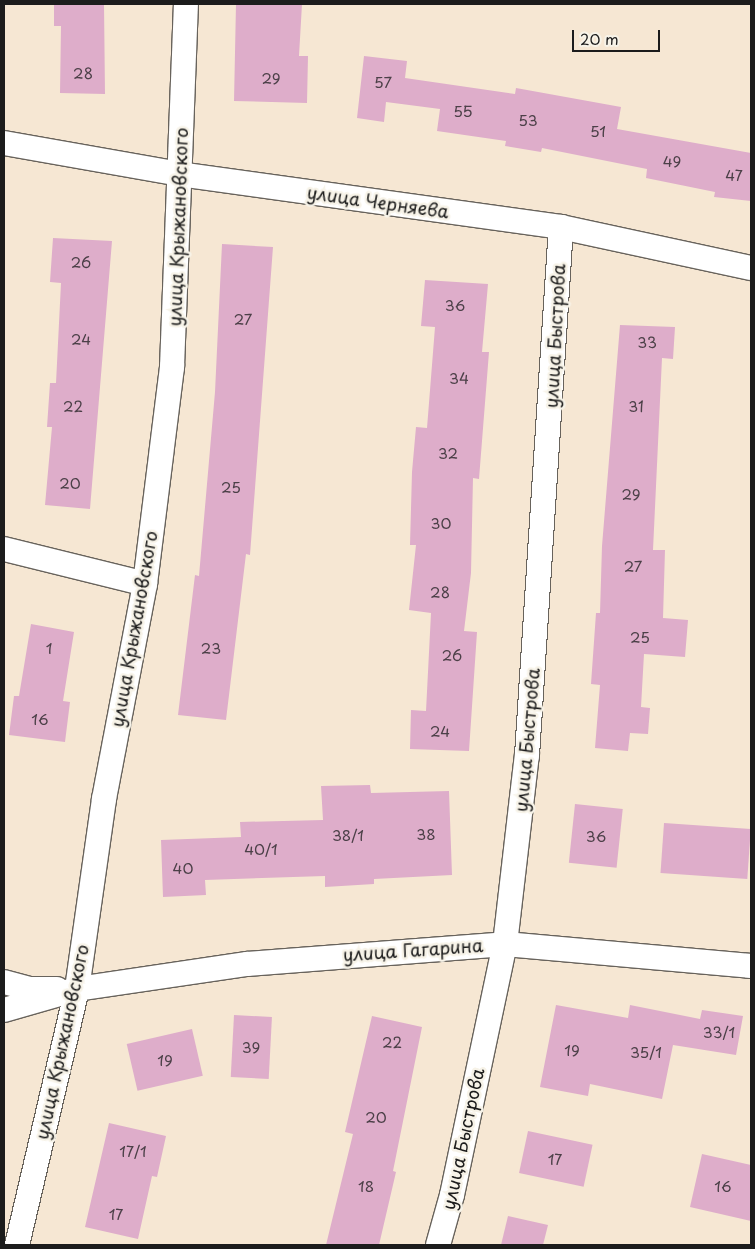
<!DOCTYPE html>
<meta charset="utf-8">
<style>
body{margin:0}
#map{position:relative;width:755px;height:1249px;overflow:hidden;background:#f6e7d3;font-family:"Playpen Sans",sans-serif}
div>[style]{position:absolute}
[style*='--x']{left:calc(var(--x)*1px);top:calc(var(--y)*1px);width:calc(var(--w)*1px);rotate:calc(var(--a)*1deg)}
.building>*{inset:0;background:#deadca;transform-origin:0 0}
.roads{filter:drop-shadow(1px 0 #68635c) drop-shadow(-1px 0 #68635c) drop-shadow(0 1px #68635c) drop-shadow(0 -1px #68635c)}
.street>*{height:24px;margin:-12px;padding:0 12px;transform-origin:12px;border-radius:12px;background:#fff}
span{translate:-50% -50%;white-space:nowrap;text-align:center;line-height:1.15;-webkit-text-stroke:5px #f7f3e8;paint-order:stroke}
.number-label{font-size:15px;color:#4c4048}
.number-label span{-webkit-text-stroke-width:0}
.street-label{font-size:18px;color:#1c1c1c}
.frame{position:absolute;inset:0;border:5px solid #1c1c1c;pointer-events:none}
.scale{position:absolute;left:572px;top:30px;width:88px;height:22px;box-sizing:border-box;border:2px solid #1c1c1c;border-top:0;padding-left:6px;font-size:15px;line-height:18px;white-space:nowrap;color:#1c1c1c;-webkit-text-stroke:4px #f7f3e8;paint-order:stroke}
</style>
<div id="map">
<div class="building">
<div style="clip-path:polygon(54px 4px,104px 4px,105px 94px,60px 93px,61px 26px,54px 26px)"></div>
<div style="clip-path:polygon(236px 4px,302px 4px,299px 56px,308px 56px,307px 103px,234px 101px)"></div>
<div style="clip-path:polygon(364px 56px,407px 61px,405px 78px,515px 94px,516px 88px,621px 107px,617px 129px,751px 153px,751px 201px,714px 197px,715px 192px,646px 178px,647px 169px,542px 148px,541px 152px,505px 146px,506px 141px,437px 131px,440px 109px,386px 102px,384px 122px,357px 118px)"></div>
<div style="clip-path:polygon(53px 238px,112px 241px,90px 509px,45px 505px,52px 427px,47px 427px,50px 383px,56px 383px,61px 283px,50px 282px)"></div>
<div style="clip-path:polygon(222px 244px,273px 247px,250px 555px,246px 554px,226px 720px,178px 715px,195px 575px,199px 576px,215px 392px)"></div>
<div style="clip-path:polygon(425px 280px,488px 284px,482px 352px,489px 352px,479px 479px,473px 478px,471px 573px,464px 631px,477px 632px,469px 751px,410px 749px,411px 710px,426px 711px,431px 613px,409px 610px,416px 545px,410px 545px,412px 472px,416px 427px,427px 428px,435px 327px,421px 326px)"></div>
<div style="clip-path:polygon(620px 325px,675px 327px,673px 359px,662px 358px,653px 550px,665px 550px,663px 618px,688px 620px,685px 657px,644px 654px,641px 707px,650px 708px,648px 734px,630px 733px,628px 751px,595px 748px,600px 685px,591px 684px,596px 613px,600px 613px,602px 546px)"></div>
<div style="clip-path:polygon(31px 624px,74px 632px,63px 701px,70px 702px,65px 742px,9px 735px,14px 696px,19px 696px)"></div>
<div style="clip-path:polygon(370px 785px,371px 793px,449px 791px,452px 875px,374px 879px,374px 884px,325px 887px,325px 876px,205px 880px,206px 895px,163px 897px,161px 840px,241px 837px,240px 822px,323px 820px,321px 786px)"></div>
<div style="left:575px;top:804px;width:48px;height:59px;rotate:6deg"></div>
<div style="left:664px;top:823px;width:87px;height:50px;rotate:4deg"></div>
<div style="clip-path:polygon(556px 1005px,628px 1018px,630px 1005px,700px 1019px,702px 1010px,743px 1016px,736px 1055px,673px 1045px,662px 1099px,590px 1084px,588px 1096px,540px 1087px)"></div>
<div style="left:234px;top:1015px;width:38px;height:62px;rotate:3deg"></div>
<div style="clip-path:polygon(372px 1016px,422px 1027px,393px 1171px,396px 1172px,379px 1245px,326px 1245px,353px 1134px,345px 1132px)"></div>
<div style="left:192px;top:1029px;width:48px;height:67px;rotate:77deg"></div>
<div style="clip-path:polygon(109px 1123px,166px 1136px,157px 1177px,152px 1176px,138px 1239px,85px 1227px)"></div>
<div style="left:528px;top:1131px;width:66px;height:43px;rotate:12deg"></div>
<div style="clip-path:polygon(702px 1154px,751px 1165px,751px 1221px,690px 1207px)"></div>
<div style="clip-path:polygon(508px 1216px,548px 1225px,543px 1245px,501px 1245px)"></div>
</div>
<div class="roads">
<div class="street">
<div style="--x:4;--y:143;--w:178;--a:10"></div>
<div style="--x:179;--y:174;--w:386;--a:7.9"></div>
<div style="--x:561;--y:227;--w:194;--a:12.2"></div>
<div style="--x:4;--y:549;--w:145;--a:13.9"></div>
<div style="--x:4;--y:982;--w:28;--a:15"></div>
<div style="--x:31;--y:989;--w:26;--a:0"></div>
<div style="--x:4;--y:1010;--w:76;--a:-16"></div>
<div style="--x:77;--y:989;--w:172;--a:-8.4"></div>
<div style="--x:247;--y:964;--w:259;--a:-4.4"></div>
<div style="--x:505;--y:944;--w:247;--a:5.1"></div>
<div style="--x:17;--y:1245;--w:263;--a:-76.8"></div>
<div style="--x:77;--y:989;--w:192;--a:-81.9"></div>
<div style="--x:104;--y:799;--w:219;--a:-79.2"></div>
<div style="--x:145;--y:584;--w:219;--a:-82.9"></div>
<div style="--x:172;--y:367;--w:363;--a:-87.8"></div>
<div style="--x:438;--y:1245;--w:52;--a:-74.4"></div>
<div style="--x:452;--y:1195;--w:257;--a:-78.1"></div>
<div style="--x:505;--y:944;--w:190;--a:-83.4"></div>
<div style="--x:527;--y:755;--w:529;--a:-86.32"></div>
</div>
</div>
<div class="number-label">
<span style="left:83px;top:73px">28</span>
<span style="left:271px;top:78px">29</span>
<span style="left:383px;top:82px">57</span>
<span style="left:463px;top:111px">55</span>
<span style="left:528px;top:120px">53</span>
<span style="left:598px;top:131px">51</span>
<span style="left:672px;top:161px">49</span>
<span style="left:734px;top:175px">47</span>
<span style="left:81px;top:262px">26</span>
<span style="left:455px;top:305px">36</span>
<span style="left:243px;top:319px">27</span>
<span style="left:81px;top:339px">24</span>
<span style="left:647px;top:342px">33</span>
<span style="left:459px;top:378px">34</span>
<span style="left:73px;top:406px">22</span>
<span style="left:636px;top:406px">31</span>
<span style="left:448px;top:453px">32</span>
<span style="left:70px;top:483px">20</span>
<span style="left:231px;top:487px">25</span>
<span style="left:631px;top:494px">29</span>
<span style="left:441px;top:523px">30</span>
<span style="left:633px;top:566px">27</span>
<span style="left:440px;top:592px">28</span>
<span style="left:640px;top:637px">25</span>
<span style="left:49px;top:648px">1</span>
<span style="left:211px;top:648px">23</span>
<span style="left:452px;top:655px">26</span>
<span style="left:40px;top:719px">16</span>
<span style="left:440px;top:731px">24</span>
<span style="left:426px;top:834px">38</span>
<span style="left:348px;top:835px">38/1</span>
<span style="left:596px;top:836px">36</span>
<span style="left:261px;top:849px">40/1</span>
<span style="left:183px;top:868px">40</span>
<span style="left:719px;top:1032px">33/1</span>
<span style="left:392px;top:1042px">22</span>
<span style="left:251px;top:1047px">39</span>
<span style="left:572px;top:1050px">19</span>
<span style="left:646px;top:1052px">35/1</span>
<span style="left:165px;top:1060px">19</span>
<span style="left:376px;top:1117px">20</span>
<span style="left:133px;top:1151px">17/1</span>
<span style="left:555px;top:1159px">17</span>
<span style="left:366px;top:1186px">18</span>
<span style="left:723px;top:1186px">16</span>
<span style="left:116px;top:1214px">17</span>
</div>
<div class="street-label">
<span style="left:378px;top:202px;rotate:8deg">улица Черняева</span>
<span style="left:178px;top:227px;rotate:-88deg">улица Крыжановского</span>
<span style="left:555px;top:336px;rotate:-87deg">улица Быстрова</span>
<span style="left:134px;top:629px;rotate:-80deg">улица Крыжановского</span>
<span style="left:527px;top:740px;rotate:-85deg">улица Быстрова</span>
<span style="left:413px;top:950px;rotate:-4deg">улица Гагарина</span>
<span style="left:62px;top:1042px;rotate:-78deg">улица Крыжановского</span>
<span style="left:463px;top:1139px;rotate:-78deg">улица Быстрова</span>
</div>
<div class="frame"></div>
<div class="scale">20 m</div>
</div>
